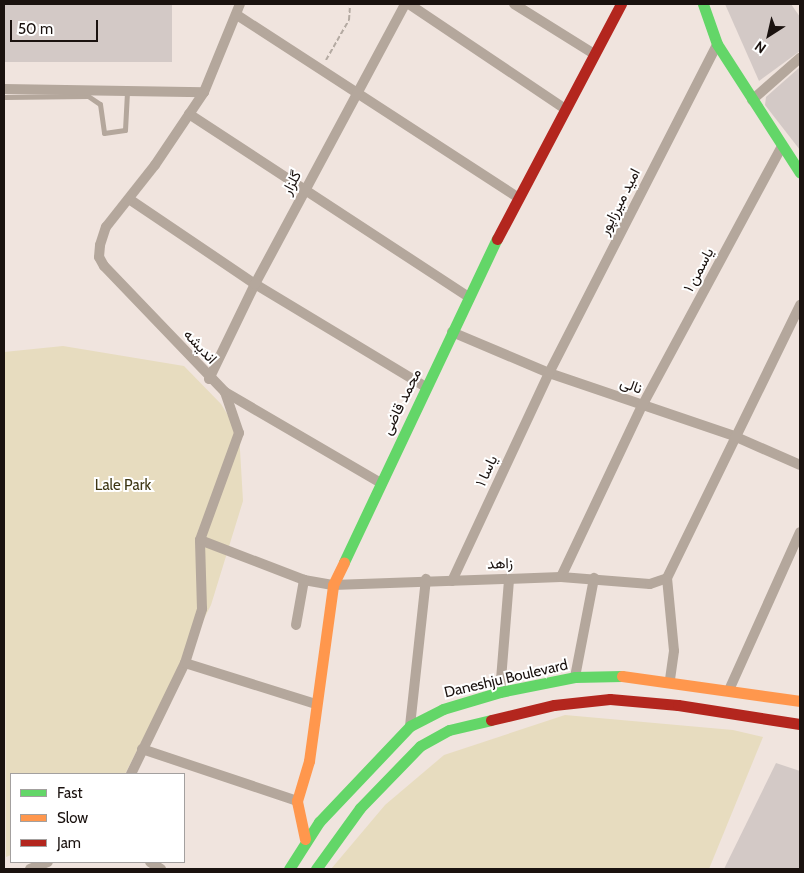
<!DOCTYPE html>
<meta charset="utf-8">
<style>
body{margin:0}
#map{position:relative;width:804px;height:873px;overflow:hidden;background:#f0e4de;font-family:Cabin,Vazirmatn,sans-serif}
div>[style]{position:absolute}
[style*='--x']{left:calc(var(--x)*1px);top:calc(var(--y)*1px);width:calc(var(--w)*1px);rotate:calc(var(--a)*1deg)}
.green>*{inset:0;background:#e7dcbf}
.building>*{inset:0;background:#d3c9c6;transform-origin:0 0}
.path>*{height:2px;margin-top:-1px;transform-origin:0;background:repeating-linear-gradient(90deg,#b4aaa2 0 5px,transparent 0 7.5px)}
.lane>*{height:5px;margin:-2.5px;padding:0 2.5px;transform-origin:2.5px;border-radius:2.5px;background:#b4a79c}
.street>*{height:10px;margin:-5px;padding:0 5px;transform-origin:5px;border-radius:5px;background:#b4a79c}
.fast>*{height:11px;margin:-5.5px;padding:0 5.5px;transform-origin:5.5px;border-radius:5.5px;background:#63d668}
.slow>*{height:11px;margin:-5.5px;padding:0 5.5px;transform-origin:5.5px;border-radius:5.5px;background:#ff974d}
.jam>*{height:11px;margin:-5.5px;padding:0 5.5px;transform-origin:5.5px;border-radius:5.5px;background:#b3261e}
span{translate:-50% -50%;white-space:nowrap;text-align:center;line-height:1.15;-webkit-text-stroke:4px #fff;paint-order:stroke}
.street-label{font-size:15px;color:#1a120f}
.park-label{font-size:15px;color:#3e3715}
.frame{position:absolute;inset:0;border:5px solid #1a120f;pointer-events:none}
.legend{position:absolute;left:10px;top:773px;width:175px;height:90px;box-sizing:border-box;background:#fff;border:1px solid #a3a09f;margin:0;padding:6px 9px;list-style:none;font-size:15px;color:#1a120f}
.legend li{display:flex;align-items:center;gap:10px;height:25px}
.legend b{width:25px;border:1px solid #a3a09f}
.north{position:absolute;left:744px;top:10px;width:50px;height:50px;-webkit-text-stroke:4px #fff;paint-order:stroke;rotate:215deg;font-size:14px;font-weight:700;line-height:20px;text-align:center;color:#1a120f}
.north::after{content:'';display:block;margin:auto;width:18px;height:22px;background:#1a120f;clip-path:polygon(50% 0,100% 100%,50% 72%,0 100%)}
.scale{position:absolute;left:10px;top:20px;width:88px;height:22px;box-sizing:border-box;border:2px solid #1a120f;border-top:0;padding-left:6px;font-size:15px;line-height:18px;white-space:nowrap;color:#1a120f;-webkit-text-stroke:4px #fff;paint-order:stroke}
</style>
<div id="map">
<div class="green">
<div style="clip-path:polygon(63px 346px,184px 366px,221px 404px,239px 433px,243px 501px,211px 605px,125px 774px,11px 774px,11px 855px,6px 857px,4px 352px)"></div>
<div style="clip-path:polygon(565px 715px,733px 730px,763px 737px,709px 869px,331px 869px,385px 805px,444px 755px)"></div>
</div>
<div class="building">
<div style="left:4px;top:4px;width:168px;height:58px"></div>
<div style="clip-path:polygon(725px 4px,791px 4px,800px 17px,800px 51px,759px 81px)"></div>
<div style="clip-path:polygon(800px 67px,800px 150px,765px 105px,766px 97px)"></div>
<div style="clip-path:polygon(776px 763px,800px 771px,800px 869px,724px 869px)"></div>
</div>
<div class="path">
<div style="--x:326;--y:60;--w:46;--a:-60.1"></div>
<div style="--x:349;--y:20;--w:16;--a:-86"></div>
</div>
<div class="lane">
<div style="--x:4;--y:97;--w:84;--a:-0.7"></div>
<div style="--x:88;--y:96;--w:14;--a:34"></div>
<div style="--x:100;--y:104;--w:29;--a:82"></div>
<div style="--x:104;--y:133;--w:21;--a:-8"></div>
<div style="--x:125;--y:130;--w:39;--a:-87"></div>
</div>
<div class="street">
<div style="--x:409;--y:4;--w:188;--a:33.9"></div>
<div style="--x:514;--y:4;--w:94;--a:32"></div>
<div style="--x:237;--y:15;--w:334;--a:33"></div>
<div style="--x:4;--y:89;--w:200;--a:0.9"></div>
<div style="--x:752;--y:100;--w:64;--a:-41.2"></div>
<div style="--x:189;--y:114;--w:334;--a:33.2"></div>
<div style="--x:129;--y:199;--w:152;--a:34"></div>
<div style="--x:255;--y:284;--w:200;--a:31.1"></div>
<div style="--x:452;--y:332;--w:105;--a:22.9"></div>
<div style="--x:549;--y:373;--w:195;--a:18.8"></div>
<div style="--x:734;--y:436;--w:72;--a:23.7"></div>
<div style="--x:209;--y:379;--w:106;--a:-64.2"></div>
<div style="--x:255;--y:284;--w:318;--a:-61.8"></div>
<div style="--x:225;--y:392;--w:178;--a:30.3"></div>
<div style="--x:200;--y:540;--w:111;--a:21"></div>
<div style="--x:304;--y:580;--w:29;--a:10"></div>
<div style="--x:333;--y:585;--w:228;--a:-2"></div>
<div style="--x:561;--y:577;--w:89;--a:4.5"></div>
<div style="--x:650;--y:584;--w:18;--a:-19"></div>
<div style="--x:561;--y:577;--w:189;--a:-64.7"></div>
<div style="--x:642;--y:406;--w:293;--a:-61.7"></div>
<div style="--x:667;--y:578;--w:304;--a:-64"></div>
<div style="--x:667;--y:578;--w:73;--a:84.5"></div>
<div style="--x:674;--y:651;--w:30;--a:98"></div>
<div style="--x:452;--y:581;--w:230;--a:-65"></div>
<div style="--x:549;--y:373;--w:369;--a:-62.9"></div>
<div style="--x:296;--y:625;--w:46;--a:-79.9"></div>
<div style="--x:185;--y:663;--w:137;--a:17.4"></div>
<div style="--x:575;--y:677;--w:101;--a:-79.1"></div>
<div style="--x:729;--y:690;--w:173;--a:-65.8"></div>
<div style="--x:500;--y:692;--w:113;--a:-85.4"></div>
<div style="--x:410;--y:726;--w:148;--a:-83.8"></div>
<div style="--x:142;--y:749;--w:163;--a:18.5"></div>
<div style="--x:131;--y:774;--w:123;--a:-64.1"></div>
<div style="--x:185;--y:663;--w:57;--a:-72.5"></div>
<div style="--x:202;--y:609;--w:69;--a:-91.7"></div>
<div style="--x:200;--y:540;--w:114;--a:-70"></div>
<div style="--x:239;--y:433;--w:43;--a:-108.9"></div>
<div style="--x:225;--y:392;--w:175;--a:-133.8"></div>
<div style="--x:104;--y:266;--w:10;--a:-119"></div>
<div style="--x:99;--y:257;--w:12;--a:-85"></div>
<div style="--x:100;--y:245;--w:19;--a:-72"></div>
<div style="--x:106;--y:227;--w:79;--a:-51.7"></div>
<div style="--x:155;--y:165;--w:88;--a:-56.1"></div>
<div style="--x:204;--y:92;--w:95;--a:-67.8"></div>
<div style="--x:150;--y:862;--w:13;--a:32"></div>
<div style="--x:30;--y:869;--w:19;--a:-21"></div>
</div>
<div class="fast">
<div style="--x:703;--y:4;--w:42;--a:70.7"></div>
<div style="--x:717;--y:44;--w:153;--a:57.2"></div>
<div style="--x:344;--y:562;--w:357;--a:-64.7"></div>
<div style="--x:289;--y:869;--w:56;--a:-57.4"></div>
<div style="--x:319;--y:822;--w:132;--a:-46.5"></div>
<div style="--x:410;--y:726;--w:37;--a:-27"></div>
<div style="--x:443;--y:709;--w:59;--a:-16.6"></div>
<div style="--x:500;--y:692;--w:76;--a:-11.3"></div>
<div style="--x:575;--y:677;--w:47;--a:-1.2"></div>
<div style="--x:316;--y:869;--w:75;--a:-54.2"></div>
<div style="--x:360;--y:808;--w:86;--a:-45.9"></div>
<div style="--x:420;--y:746;--w:33;--a:-29"></div>
<div style="--x:449;--y:730;--w:43;--a:-13.4"></div>
</div>
<div class="slow">
<div style="--x:622;--y:676;--w:180;--a:8"></div>
<div style="--x:305;--y:839;--w:39;--a:-102"></div>
<div style="--x:297;--y:801;--w:42;--a:-73.3"></div>
<div style="--x:309;--y:761;--w:178;--a:-82.2"></div>
<div style="--x:333;--y:585;--w:25;--a:-64"></div>
</div>
<div class="jam">
<div style="--x:497;--y:239;--w:266;--a:-62.2"></div>
<div style="--x:491;--y:720;--w:65;--a:-13.4"></div>
<div style="--x:554;--y:705;--w:56;--a:-6.1"></div>
<div style="--x:610;--y:699;--w:68;--a:5"></div>
<div style="--x:678;--y:705;--w:123;--a:8.9"></div>
</div>
<div class="street-label">
<span style="left:292px;top:183px;rotate:-62deg">گلزار</span>
<span style="left:620px;top:202px;rotate:-63deg">امید میرزاپور</span>
<span style="left:699px;top:270px;rotate:-62deg">یاسمن ۱</span>
<span style="left:200px;top:347px;rotate:47deg">اندیشه</span>
<span style="left:631px;top:386px;rotate:20deg">نالی</span>
<span style="left:402px;top:402px;rotate:-64deg">محمد قاضی</span>
<span style="left:487px;top:471px;rotate:-65deg">یاسا ۱</span>
<span style="left:500px;top:564px;rotate:-2deg">زاهد</span>
<span style="left:506px;top:679px;rotate:-13deg">Daneshju Boulevard</span>
</div>
<div class="park-label">
<span style="left:123px;top:486px">Lale Park</span>
</div>
<div class="frame"></div>
<ul class="legend">
<li><b style="height:6px;background:#63d668"></b>Fast</li>
<li><b style="height:6px;background:#ff974d"></b>Slow</li>
<li><b style="height:6px;background:#b3261e"></b>Jam</li>
</ul>
<div class="north">N</div>
<div class="scale">50 m</div>
</div>
